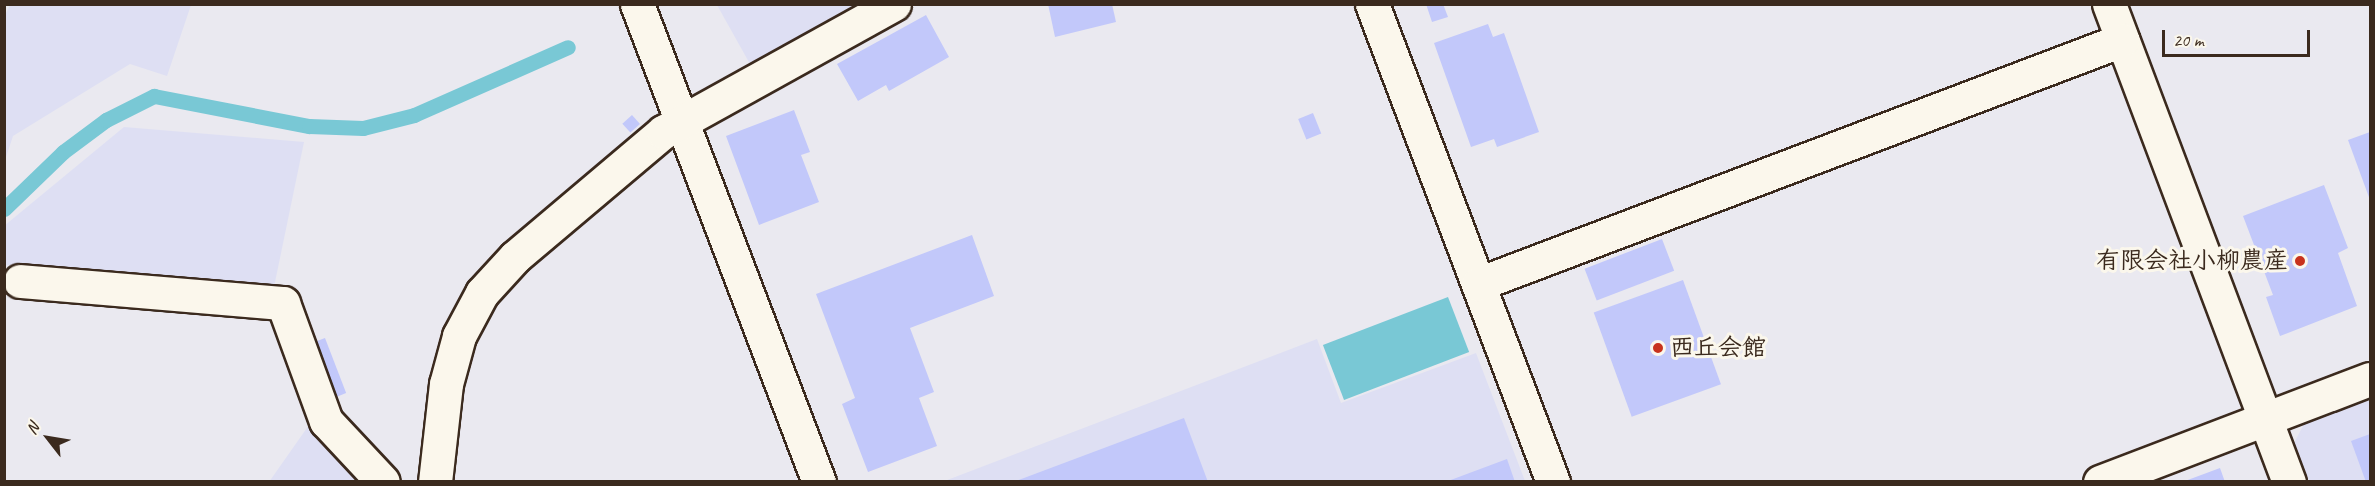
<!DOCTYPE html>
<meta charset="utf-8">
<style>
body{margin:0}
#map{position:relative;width:2375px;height:486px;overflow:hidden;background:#eae9f0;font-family:Caveat,"Klee One",sans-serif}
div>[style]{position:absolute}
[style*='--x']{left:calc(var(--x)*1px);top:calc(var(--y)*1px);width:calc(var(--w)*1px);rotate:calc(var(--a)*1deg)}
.built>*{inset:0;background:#dedff3}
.water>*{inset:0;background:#79c8d5;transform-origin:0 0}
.stream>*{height:15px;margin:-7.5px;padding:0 7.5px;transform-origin:7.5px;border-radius:7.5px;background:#79c8d5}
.building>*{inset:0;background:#c2c8fa;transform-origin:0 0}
.roads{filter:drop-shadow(2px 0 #3b2a1e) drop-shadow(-2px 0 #3b2a1e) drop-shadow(0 2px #3b2a1e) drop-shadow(0 -2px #3b2a1e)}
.street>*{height:33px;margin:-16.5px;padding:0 16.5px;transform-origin:16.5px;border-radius:16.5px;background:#fbf7ec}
.dots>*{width:16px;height:16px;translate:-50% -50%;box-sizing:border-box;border:3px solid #fbf7ec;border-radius:50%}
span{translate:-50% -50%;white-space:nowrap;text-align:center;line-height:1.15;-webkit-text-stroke:6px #fbf7ec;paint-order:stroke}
.poi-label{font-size:24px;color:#3b2a1e;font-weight:700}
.right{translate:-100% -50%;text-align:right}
.left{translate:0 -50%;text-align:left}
.frame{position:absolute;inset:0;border:6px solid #3b2a1e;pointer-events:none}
.north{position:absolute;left:18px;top:408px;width:60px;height:60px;-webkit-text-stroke:4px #fbf7ec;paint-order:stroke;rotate:301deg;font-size:16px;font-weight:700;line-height:24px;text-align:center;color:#3b2a1e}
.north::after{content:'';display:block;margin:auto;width:21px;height:27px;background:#3b2a1e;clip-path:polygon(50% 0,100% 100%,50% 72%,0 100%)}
.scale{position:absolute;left:2162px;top:30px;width:148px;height:27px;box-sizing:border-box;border:3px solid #3b2a1e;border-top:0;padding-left:8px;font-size:18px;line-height:21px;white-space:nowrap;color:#3b2a1e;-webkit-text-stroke:4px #fbf7ec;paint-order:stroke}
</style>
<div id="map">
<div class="built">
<div style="clip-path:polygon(10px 5px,10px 4px,191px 5px,167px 76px,130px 64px,13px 136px,5px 160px,4px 17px)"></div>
<div style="clip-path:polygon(717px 5px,856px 5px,750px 64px)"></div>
<div style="clip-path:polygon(124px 127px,304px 142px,274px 287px,5px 265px,4px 226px)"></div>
<div style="clip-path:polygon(1317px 339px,1341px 403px,1476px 353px,1525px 481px,942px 482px)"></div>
<div style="clip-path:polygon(2370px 399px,2370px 481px,2309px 481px,2294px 443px,2304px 424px)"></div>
<div style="clip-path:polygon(309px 425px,362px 481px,269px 482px)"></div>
</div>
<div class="water">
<div style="left:1448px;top:297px;width:59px;height:134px;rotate:69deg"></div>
</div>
<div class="stream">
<div style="--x:4;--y:209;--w:82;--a:-44"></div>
<div style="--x:63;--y:152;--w:54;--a:-36.7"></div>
<div style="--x:106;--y:120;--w:54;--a:-26.6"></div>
<div style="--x:154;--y:96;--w:158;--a:11"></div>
<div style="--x:309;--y:126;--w:54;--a:2.1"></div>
<div style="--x:363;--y:128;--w:53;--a:-14.3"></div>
<div style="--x:414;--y:115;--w:168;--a:-23.8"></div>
</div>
<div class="building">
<div style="clip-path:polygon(1048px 4px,1112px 4px,1116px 22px,1055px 37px)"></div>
<div style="clip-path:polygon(1426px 4px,1443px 4px,1448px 17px,1432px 22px)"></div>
<div style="clip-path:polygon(926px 15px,949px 57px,889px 91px,886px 85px,858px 101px,837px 64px)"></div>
<div style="clip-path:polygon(1488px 24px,1493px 37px,1504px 33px,1539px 132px,1497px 147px,1494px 139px,1471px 147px,1434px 43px)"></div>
<div style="clip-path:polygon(794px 110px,810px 152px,801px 155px,819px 202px,759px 225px,726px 136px)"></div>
<div style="left:1313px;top:113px;width:22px;height:16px;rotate:68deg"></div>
<div style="left:632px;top:115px;width:12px;height:13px;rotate:48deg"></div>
<div style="clip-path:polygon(2370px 132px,2370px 200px,2348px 140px)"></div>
<div style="clip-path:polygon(2324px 185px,2348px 248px,2338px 253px,2357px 306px,2280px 336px,2266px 297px,2273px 295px,2243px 216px)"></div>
<div style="clip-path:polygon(972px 235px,994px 296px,910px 328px,934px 392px,919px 398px,937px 446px,868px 472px,842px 404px,855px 398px,816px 294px)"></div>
<div style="left:1662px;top:239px;width:34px;height:83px;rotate:69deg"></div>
<div style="left:1683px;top:280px;width:111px;height:95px;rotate:70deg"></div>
<div style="left:325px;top:338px;width:59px;height:12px;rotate:69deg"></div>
<div style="clip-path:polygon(1184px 418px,1208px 482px,1016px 482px,1016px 481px)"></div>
<div style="clip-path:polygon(2370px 434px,2370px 482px,2366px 482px,2351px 441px)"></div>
<div style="clip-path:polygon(1507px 459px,1515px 482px,1448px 482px,1448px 481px)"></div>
<div style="clip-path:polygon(2220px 468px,2225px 482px,2185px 482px,2185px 481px)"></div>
</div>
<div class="roads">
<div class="street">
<div style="--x:637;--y:4;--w:511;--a:69.16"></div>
<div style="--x:1372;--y:4;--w:511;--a:69.26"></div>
<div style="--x:2109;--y:4;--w:511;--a:69.37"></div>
<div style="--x:20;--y:281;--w:264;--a:4.8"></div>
<div style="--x:283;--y:303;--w:126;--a:70"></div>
<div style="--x:326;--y:421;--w:83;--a:46.9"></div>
<div style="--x:1478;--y:284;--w:689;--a:-20.75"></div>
<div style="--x:435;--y:482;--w:99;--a:-83.6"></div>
<div style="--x:446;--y:384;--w:50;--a:-74.8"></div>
<div style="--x:459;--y:336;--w:49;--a:-61.9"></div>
<div style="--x:482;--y:293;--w:49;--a:-47.5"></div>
<div style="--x:515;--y:257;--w:194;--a:-40.2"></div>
<div style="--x:663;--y:132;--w:264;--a:-29"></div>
<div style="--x:2100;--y:482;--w:289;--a:-20.9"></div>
</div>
</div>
<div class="dots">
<div style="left:2300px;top:261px;background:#c8321e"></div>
<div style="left:1658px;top:348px;background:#c8321e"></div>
</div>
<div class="poi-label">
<span class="right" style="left:2288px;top:261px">有限会社小柳農産</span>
<span class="left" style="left:1670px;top:348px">西丘会館</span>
</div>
<div class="frame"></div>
<div class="north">N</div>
<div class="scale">20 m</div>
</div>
